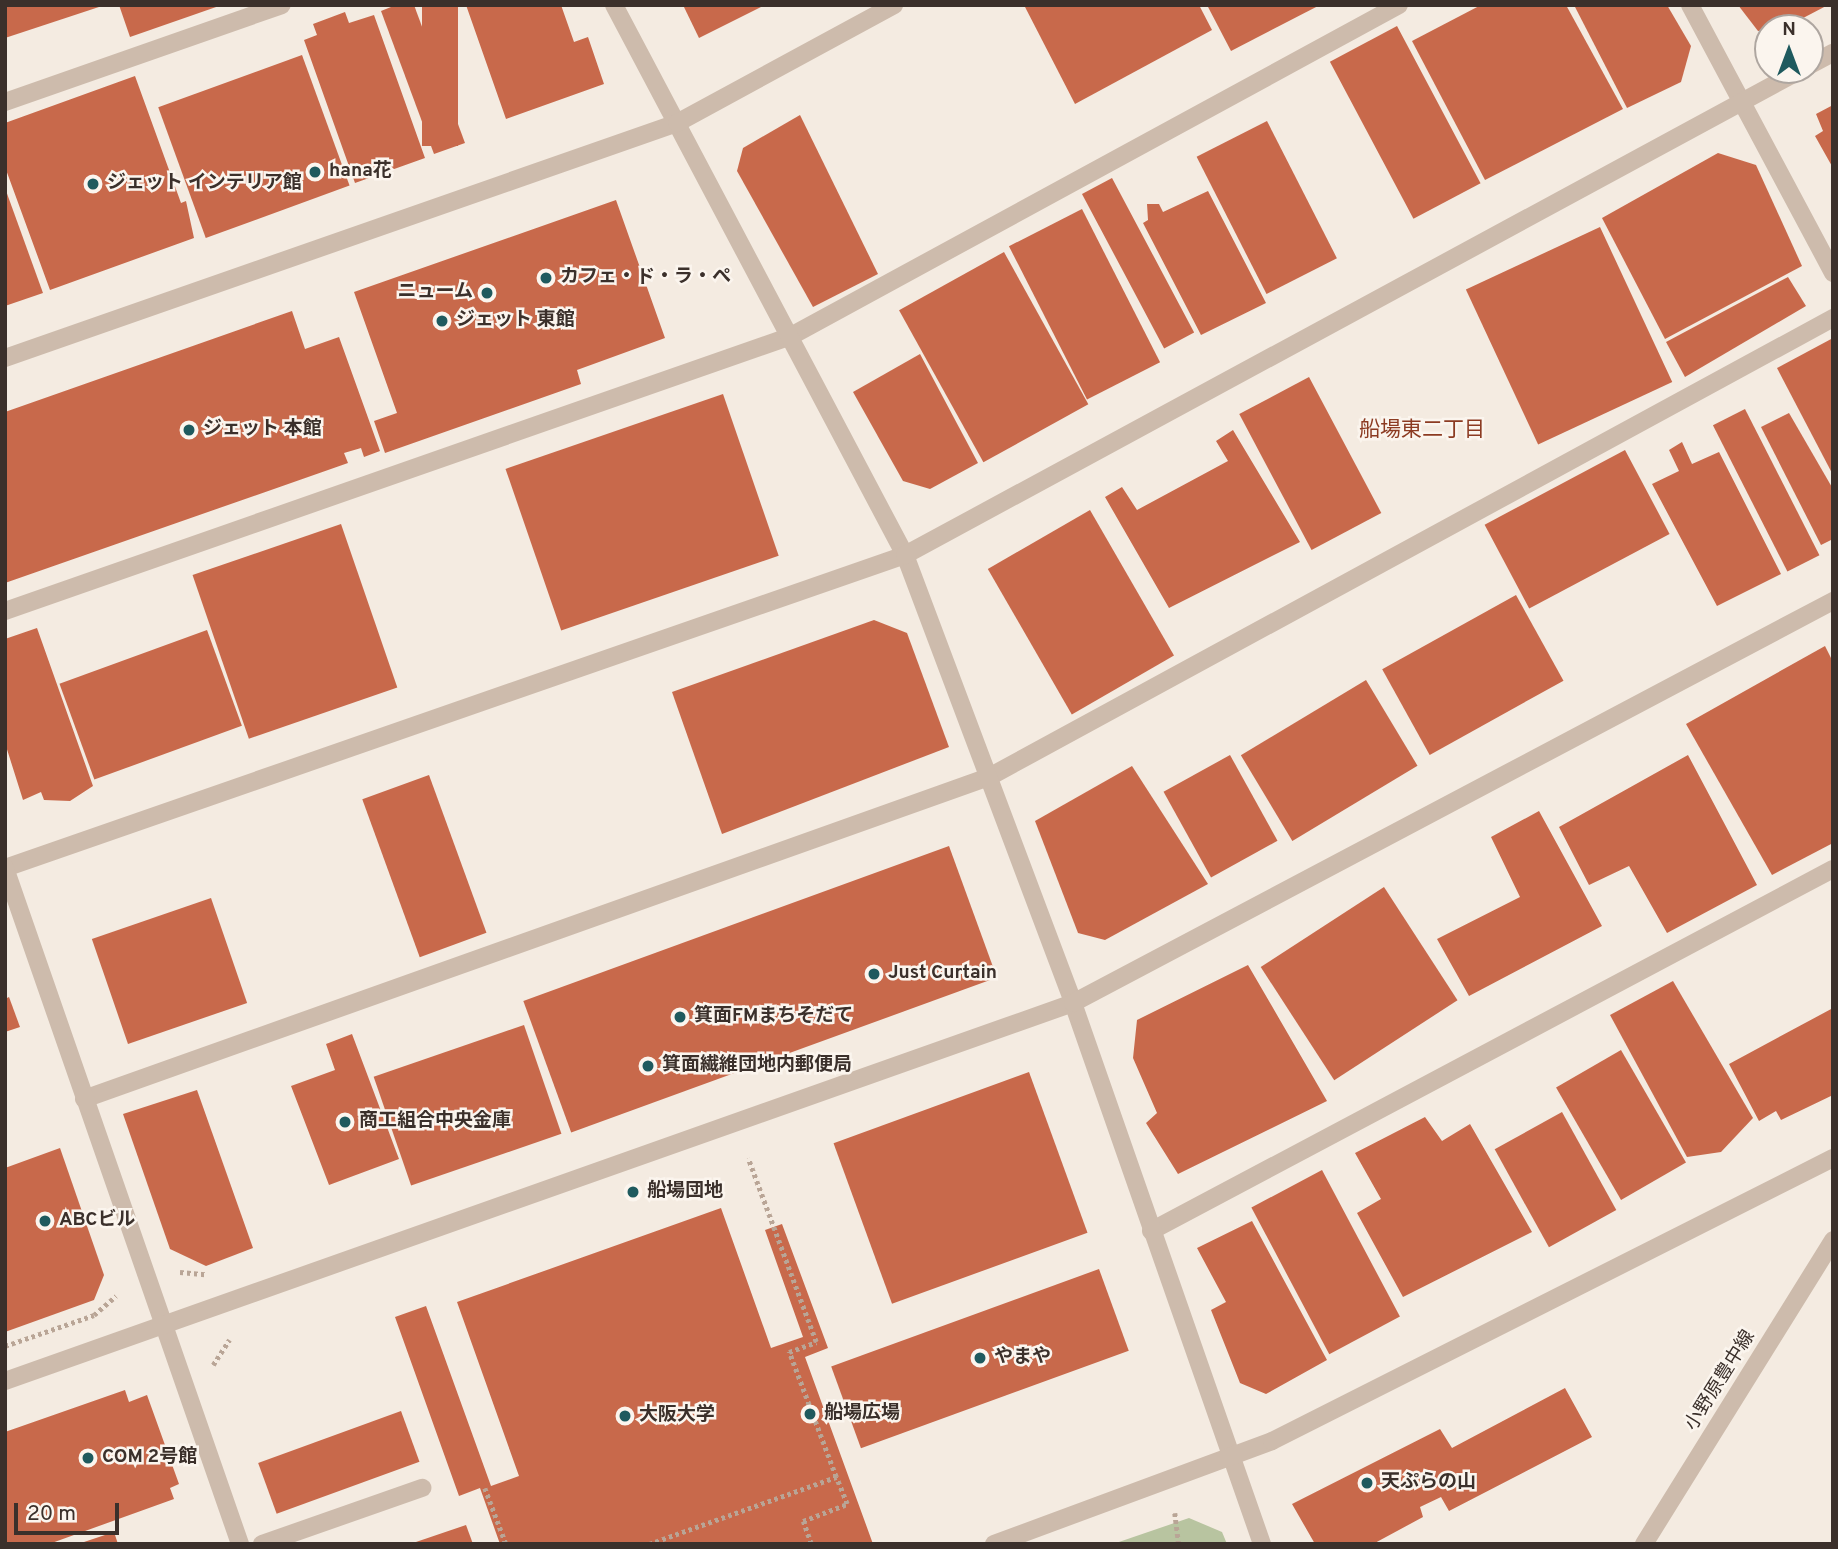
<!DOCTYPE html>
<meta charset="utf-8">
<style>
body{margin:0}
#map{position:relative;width:1838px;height:1549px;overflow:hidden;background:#f4ebe1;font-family:Overpass,"Noto Sans JP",sans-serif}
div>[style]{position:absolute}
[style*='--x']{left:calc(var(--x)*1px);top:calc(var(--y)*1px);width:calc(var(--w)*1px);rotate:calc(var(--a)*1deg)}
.green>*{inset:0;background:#b8c4a0}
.building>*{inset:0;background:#c8694b;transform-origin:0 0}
.path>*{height:4.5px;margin-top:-2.25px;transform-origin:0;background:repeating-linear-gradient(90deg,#b9a596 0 3.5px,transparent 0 7px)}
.service>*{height:18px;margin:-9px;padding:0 9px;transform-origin:9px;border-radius:9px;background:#cdbbac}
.minor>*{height:18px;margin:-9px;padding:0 9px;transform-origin:9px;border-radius:9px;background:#cdbbac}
.tertiary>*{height:18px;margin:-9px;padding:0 9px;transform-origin:9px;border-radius:9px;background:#cdbbac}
.dots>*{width:19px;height:19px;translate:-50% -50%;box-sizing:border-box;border:4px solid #fbf5ee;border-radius:50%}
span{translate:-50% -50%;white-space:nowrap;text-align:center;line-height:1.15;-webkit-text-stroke:5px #fbf5ee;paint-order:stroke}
.poi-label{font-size:19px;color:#3b302b;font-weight:700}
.left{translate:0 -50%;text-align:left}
.right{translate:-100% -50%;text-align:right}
.street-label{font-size:19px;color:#3b302b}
.neighbourhood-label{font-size:21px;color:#8c3b22}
.frame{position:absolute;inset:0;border:7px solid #3b302b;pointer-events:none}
.north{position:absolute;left:1754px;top:14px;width:70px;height:70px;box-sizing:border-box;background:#fbf5ee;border:2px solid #aea6a0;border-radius:50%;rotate:0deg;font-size:19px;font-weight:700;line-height:28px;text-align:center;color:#3b302b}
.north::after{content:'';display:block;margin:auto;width:24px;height:32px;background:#1f5a5e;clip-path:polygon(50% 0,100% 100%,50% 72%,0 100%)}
.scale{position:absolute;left:14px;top:1503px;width:105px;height:32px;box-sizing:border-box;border:4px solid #3b302b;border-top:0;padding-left:9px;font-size:21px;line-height:24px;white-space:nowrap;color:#3b302b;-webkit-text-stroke:5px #fbf5ee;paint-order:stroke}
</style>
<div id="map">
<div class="green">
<div style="clip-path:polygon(1189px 1518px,1222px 1532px,1227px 1544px,1113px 1544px)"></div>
</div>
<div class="building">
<div style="clip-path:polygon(5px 5px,102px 5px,102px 6px,5px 38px)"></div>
<div style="clip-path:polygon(119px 5px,219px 5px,219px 6px,130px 37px)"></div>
<div style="clip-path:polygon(396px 5px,414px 5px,465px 143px,434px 154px,381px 11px)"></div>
<div style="left:422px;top:5px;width:36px;height:141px"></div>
<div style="clip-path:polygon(466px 5px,561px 5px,574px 42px,588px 37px,604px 84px,506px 119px)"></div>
<div style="clip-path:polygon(683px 5px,765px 5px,699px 38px)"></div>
<div style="clip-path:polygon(1024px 5px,1199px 5px,1212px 30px,1075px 104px)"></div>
<div style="clip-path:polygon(1207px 5px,1320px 5px,1231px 51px)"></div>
<div style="clip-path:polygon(1481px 5px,1566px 5px,1623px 109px,1485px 180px,1412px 41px)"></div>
<div style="clip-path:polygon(1574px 5px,1667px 5px,1691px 46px,1681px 82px,1627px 108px)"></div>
<div style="clip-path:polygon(1738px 5px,1828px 5px,1784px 28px,1758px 31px)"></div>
<div style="clip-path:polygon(345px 12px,349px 23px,374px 15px,425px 158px,355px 183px,304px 40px,317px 35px,313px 24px)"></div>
<div style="left:1397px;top:26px;width:178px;height:76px;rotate:62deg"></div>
<div style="left:302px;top:55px;width:139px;height:153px;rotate:70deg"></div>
<div style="clip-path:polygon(135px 76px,181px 203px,186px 201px,194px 238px,50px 290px,5px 167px,5px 123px)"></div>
<div style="clip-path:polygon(1833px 105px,1833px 168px,1815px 136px,1823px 131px,1816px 114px)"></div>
<div style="clip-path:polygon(800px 115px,878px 274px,813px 307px,737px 171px,743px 148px)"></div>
<div style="left:1267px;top:121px;width:154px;height:79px;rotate:63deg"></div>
<div style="clip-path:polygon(1718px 153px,1756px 165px,1802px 266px,1665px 339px,1602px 218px)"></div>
<div style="left:1112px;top:178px;width:175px;height:34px;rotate:62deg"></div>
<div style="clip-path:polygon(5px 188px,43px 293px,5px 306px)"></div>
<div style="clip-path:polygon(1208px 191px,1266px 303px,1201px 335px,1143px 223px,1148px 220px,1147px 204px,1159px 204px,1163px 212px)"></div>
<div style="clip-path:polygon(616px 200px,665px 338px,577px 370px,581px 384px,385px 453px,374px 421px,397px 413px,354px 292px)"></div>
<div style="left:1082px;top:209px;width:172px;height:82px;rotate:63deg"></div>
<div style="left:1600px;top:227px;width:171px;height:148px;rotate:65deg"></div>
<div style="left:1004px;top:252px;width:174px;height:120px;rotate:61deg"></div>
<div style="clip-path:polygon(1788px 277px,1806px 306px,1685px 377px,1666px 342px)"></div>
<div style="clip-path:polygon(292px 311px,305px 349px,339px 337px,380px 451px,364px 457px,361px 448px,344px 453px,348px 463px,5px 583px,5px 412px)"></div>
<div style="clip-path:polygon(1833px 338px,1833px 475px,1777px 368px)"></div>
<div style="clip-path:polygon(920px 354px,978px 463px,930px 489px,903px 481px,853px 392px)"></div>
<div style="left:1309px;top:377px;width:154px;height:79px;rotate:62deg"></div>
<div style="left:723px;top:394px;width:171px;height:230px;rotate:71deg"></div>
<div style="left:1745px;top:409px;width:164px;height:36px;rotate:63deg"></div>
<div style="clip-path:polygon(1789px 413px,1833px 489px,1833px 539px,1821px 545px,1761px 427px)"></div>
<div style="clip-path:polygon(1233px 430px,1300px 542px,1169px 608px,1105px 497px,1122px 487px,1137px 510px,1228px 461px,1216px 441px)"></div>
<div style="clip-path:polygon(1682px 442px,1692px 464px,1719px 452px,1781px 574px,1717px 606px,1652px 484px,1679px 471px,1669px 450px)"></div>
<div style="left:1625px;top:450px;width:95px;height:159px;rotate:62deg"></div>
<div style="left:1090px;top:510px;width:168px;height:118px;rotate:60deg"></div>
<div style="left:341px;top:524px;width:173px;height:157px;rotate:71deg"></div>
<div style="left:1516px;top:595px;width:98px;height:153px;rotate:61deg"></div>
<div style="clip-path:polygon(874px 620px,907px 633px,949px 747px,722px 834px,672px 692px)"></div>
<div style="clip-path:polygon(37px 628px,93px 786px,70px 801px,44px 800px,41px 792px,23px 800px,5px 743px,5px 639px)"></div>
<div style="left:207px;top:630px;width:102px;height:157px;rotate:70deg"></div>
<div style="clip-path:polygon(1825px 646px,1833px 662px,1833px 843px,1772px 875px,1686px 724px)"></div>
<div style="left:1366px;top:680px;width:100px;height:146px;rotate:59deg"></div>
<div style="left:1230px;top:755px;width:98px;height:76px;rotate:61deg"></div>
<div style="clip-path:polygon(1688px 755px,1757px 885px,1667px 933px,1629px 866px,1589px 885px,1559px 827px)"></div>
<div style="clip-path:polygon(1132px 766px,1208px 884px,1105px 940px,1078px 933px,1035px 821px)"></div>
<div style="left:429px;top:775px;width:168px;height:71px;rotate:70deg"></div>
<div style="clip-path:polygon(1539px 811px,1602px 926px,1469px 996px,1437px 939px,1520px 897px,1491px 837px)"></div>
<div style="left:949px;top:846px;width:140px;height:453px;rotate:70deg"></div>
<div style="left:1384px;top:887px;width:135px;height:147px;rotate:57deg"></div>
<div style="left:211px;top:898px;width:111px;height:126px;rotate:71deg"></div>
<div style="clip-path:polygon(1248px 965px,1327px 1101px,1178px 1174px,1146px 1123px,1157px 1113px,1133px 1058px,1137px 1020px)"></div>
<div style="clip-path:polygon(1673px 981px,1753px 1118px,1721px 1152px,1687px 1157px,1610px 1015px)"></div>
<div style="clip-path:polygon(9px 997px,20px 1027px,5px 1032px,5px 999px)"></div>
<div style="clip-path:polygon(1833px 1008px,1833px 1095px,1781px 1120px,1776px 1111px,1759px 1121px,1729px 1064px)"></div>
<div style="left:524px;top:1025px;width:115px;height:159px;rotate:71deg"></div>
<div style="clip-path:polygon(352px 1034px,399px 1159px,329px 1185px,291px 1086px,335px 1070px,326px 1044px)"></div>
<div style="left:1621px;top:1050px;width:130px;height:75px;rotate:60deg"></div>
<div style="left:1029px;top:1072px;width:171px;height:208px;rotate:70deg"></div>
<div style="clip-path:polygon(197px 1090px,253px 1248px,206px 1266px,170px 1249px,123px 1114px)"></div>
<div style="left:1562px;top:1112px;width:112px;height:77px;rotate:61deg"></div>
<div style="clip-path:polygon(1425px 1117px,1442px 1141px,1470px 1124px,1532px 1232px,1403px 1297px,1357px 1213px,1381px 1199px,1355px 1153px)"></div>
<div style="clip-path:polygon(60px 1148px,104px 1275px,94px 1300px,5px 1332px,5px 1168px)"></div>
<div style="left:1322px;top:1170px;width:166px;height:80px;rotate:62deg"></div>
<div style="clip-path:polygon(721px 1208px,771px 1348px,803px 1337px,765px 1230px,782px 1224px,828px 1348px,805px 1357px,873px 1544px,500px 1544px,480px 1488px,459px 1496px,395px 1317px,426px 1306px,491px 1486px,519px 1476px,457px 1302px)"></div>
<div style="clip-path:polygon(1252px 1221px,1327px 1360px,1266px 1394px,1240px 1383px,1211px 1310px,1226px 1302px,1197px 1248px)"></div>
<div style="left:1099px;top:1269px;width:87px;height:285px;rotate:70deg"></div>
<div style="clip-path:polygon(1565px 1388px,1592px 1437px,1449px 1511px,1441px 1497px,1420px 1507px,1423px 1517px,1373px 1544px,1315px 1544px,1292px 1504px,1440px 1429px,1452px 1448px)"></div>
<div style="clip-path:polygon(125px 1390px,129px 1402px,147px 1395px,179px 1484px,170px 1488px,174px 1499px,49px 1544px,5px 1544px,5px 1432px)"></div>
<div style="left:401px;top:1411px;width:54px;height:152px;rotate:70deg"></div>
<div style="clip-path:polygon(466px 1525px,473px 1544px,413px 1544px,413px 1543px)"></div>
<div style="clip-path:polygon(114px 1532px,118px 1544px,81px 1544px,81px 1543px)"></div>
</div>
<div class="path">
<div style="--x:180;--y:1272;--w:25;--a:5"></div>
<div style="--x:5;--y:1346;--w:94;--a:-19.2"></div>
<div style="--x:94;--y:1315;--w:29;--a:-41"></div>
<div style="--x:213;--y:1365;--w:30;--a:-57"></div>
<div style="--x:485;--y:1488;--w:60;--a:69.4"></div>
<div style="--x:1175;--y:1513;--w:31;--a:83"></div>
<div style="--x:649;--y:1544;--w:199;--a:-19.7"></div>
<div style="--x:836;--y:1477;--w:134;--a:-110.6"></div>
<div style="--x:789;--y:1352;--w:29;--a:-20"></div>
<div style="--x:816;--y:1342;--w:196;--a:-110.3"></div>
<div style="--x:811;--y:1544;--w:24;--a:-109"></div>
<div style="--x:803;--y:1521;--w:47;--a:-21.1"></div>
<div style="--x:847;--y:1504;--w:29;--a:-112"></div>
</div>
<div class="service">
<div style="--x:262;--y:1544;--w:170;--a:-19.3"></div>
</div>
<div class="minor">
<div style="--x:5;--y:102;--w:293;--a:-19.3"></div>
<div style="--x:5;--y:611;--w:833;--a:-19.28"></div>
<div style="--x:791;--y:336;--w:692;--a:-28.56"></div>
<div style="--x:84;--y:1099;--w:961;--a:-19.59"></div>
<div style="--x:989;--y:777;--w:961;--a:-28.54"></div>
<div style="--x:1151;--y:1231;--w:772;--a:-27.96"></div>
</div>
<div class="tertiary">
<div style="--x:614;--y:5;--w:622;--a:62.12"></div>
<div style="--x:905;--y:555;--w:478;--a:69.4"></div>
<div style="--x:1073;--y:1003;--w:573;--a:70.74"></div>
<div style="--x:1690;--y:5;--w:304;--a:61.9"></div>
<div style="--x:1810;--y:65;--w:26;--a:-28"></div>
<div style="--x:5;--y:358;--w:712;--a:-19.27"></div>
<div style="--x:677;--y:123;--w:247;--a:-28.5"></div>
<div style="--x:5;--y:868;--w:953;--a:-19.18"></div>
<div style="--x:905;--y:555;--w:1019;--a:-28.43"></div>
<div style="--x:5;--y:868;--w:716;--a:70.83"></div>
<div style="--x:5;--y:1381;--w:1133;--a:-19.49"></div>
<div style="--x:1073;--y:1003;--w:860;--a:-27.88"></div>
<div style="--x:994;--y:1544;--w:296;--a:-20.3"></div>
<div style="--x:1272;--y:1441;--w:628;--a:-26.77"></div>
<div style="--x:1644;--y:1544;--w:358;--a:-58.1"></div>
</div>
<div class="dots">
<div style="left:315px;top:172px;background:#1f5a5e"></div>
<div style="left:93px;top:184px;background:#1f5a5e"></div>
<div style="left:546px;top:278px;background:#1f5a5e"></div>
<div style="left:487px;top:293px;background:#1f5a5e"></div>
<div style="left:442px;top:321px;background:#1f5a5e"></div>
<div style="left:189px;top:430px;background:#1f5a5e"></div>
<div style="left:874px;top:974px;background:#1f5a5e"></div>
<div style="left:680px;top:1017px;background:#1f5a5e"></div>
<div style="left:648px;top:1066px;background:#1f5a5e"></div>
<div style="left:345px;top:1122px;background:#1f5a5e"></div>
<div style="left:633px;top:1192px;background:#1f5a5e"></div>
<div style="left:45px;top:1221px;background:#1f5a5e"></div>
<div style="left:980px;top:1358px;background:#1f5a5e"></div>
<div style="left:810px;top:1414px;background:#1f5a5e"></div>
<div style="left:625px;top:1416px;background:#1f5a5e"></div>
<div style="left:88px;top:1458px;background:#1f5a5e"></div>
<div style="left:1367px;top:1483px;background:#1f5a5e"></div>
</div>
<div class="poi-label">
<span class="left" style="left:329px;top:172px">hana花</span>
<span class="left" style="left:107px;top:184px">ジェット インテリア館</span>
<span class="left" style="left:560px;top:278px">カフェ・ド・ラ・ぺ</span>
<span class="right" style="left:473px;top:293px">ニューム</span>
<span class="left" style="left:456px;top:321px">ジェット 東館</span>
<span class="left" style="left:203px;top:430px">ジェット 本館</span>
<span class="left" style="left:888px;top:974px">Just Curtain</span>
<span class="left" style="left:694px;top:1017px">箕面FMまちそだて</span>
<span class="left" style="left:662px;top:1066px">箕面繊維団地内郵便局</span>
<span class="left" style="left:359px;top:1122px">商工組合中央金庫</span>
<span class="left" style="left:647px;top:1192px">船場団地</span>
<span class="left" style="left:59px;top:1221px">ABCビル</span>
<span class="left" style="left:994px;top:1358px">やまや</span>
<span class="left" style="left:824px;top:1414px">船場広場</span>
<span class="left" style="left:639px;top:1416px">大阪大学</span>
<span class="left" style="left:102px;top:1458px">COM 2号館</span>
<span class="left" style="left:1381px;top:1483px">天ぷらの山</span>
</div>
<div class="street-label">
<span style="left:1721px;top:1381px;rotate:-58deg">小野原豊中線</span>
</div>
<div class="neighbourhood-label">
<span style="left:1422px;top:431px">船場東二丁目</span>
</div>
<div class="frame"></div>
<div class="north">N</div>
<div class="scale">20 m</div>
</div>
